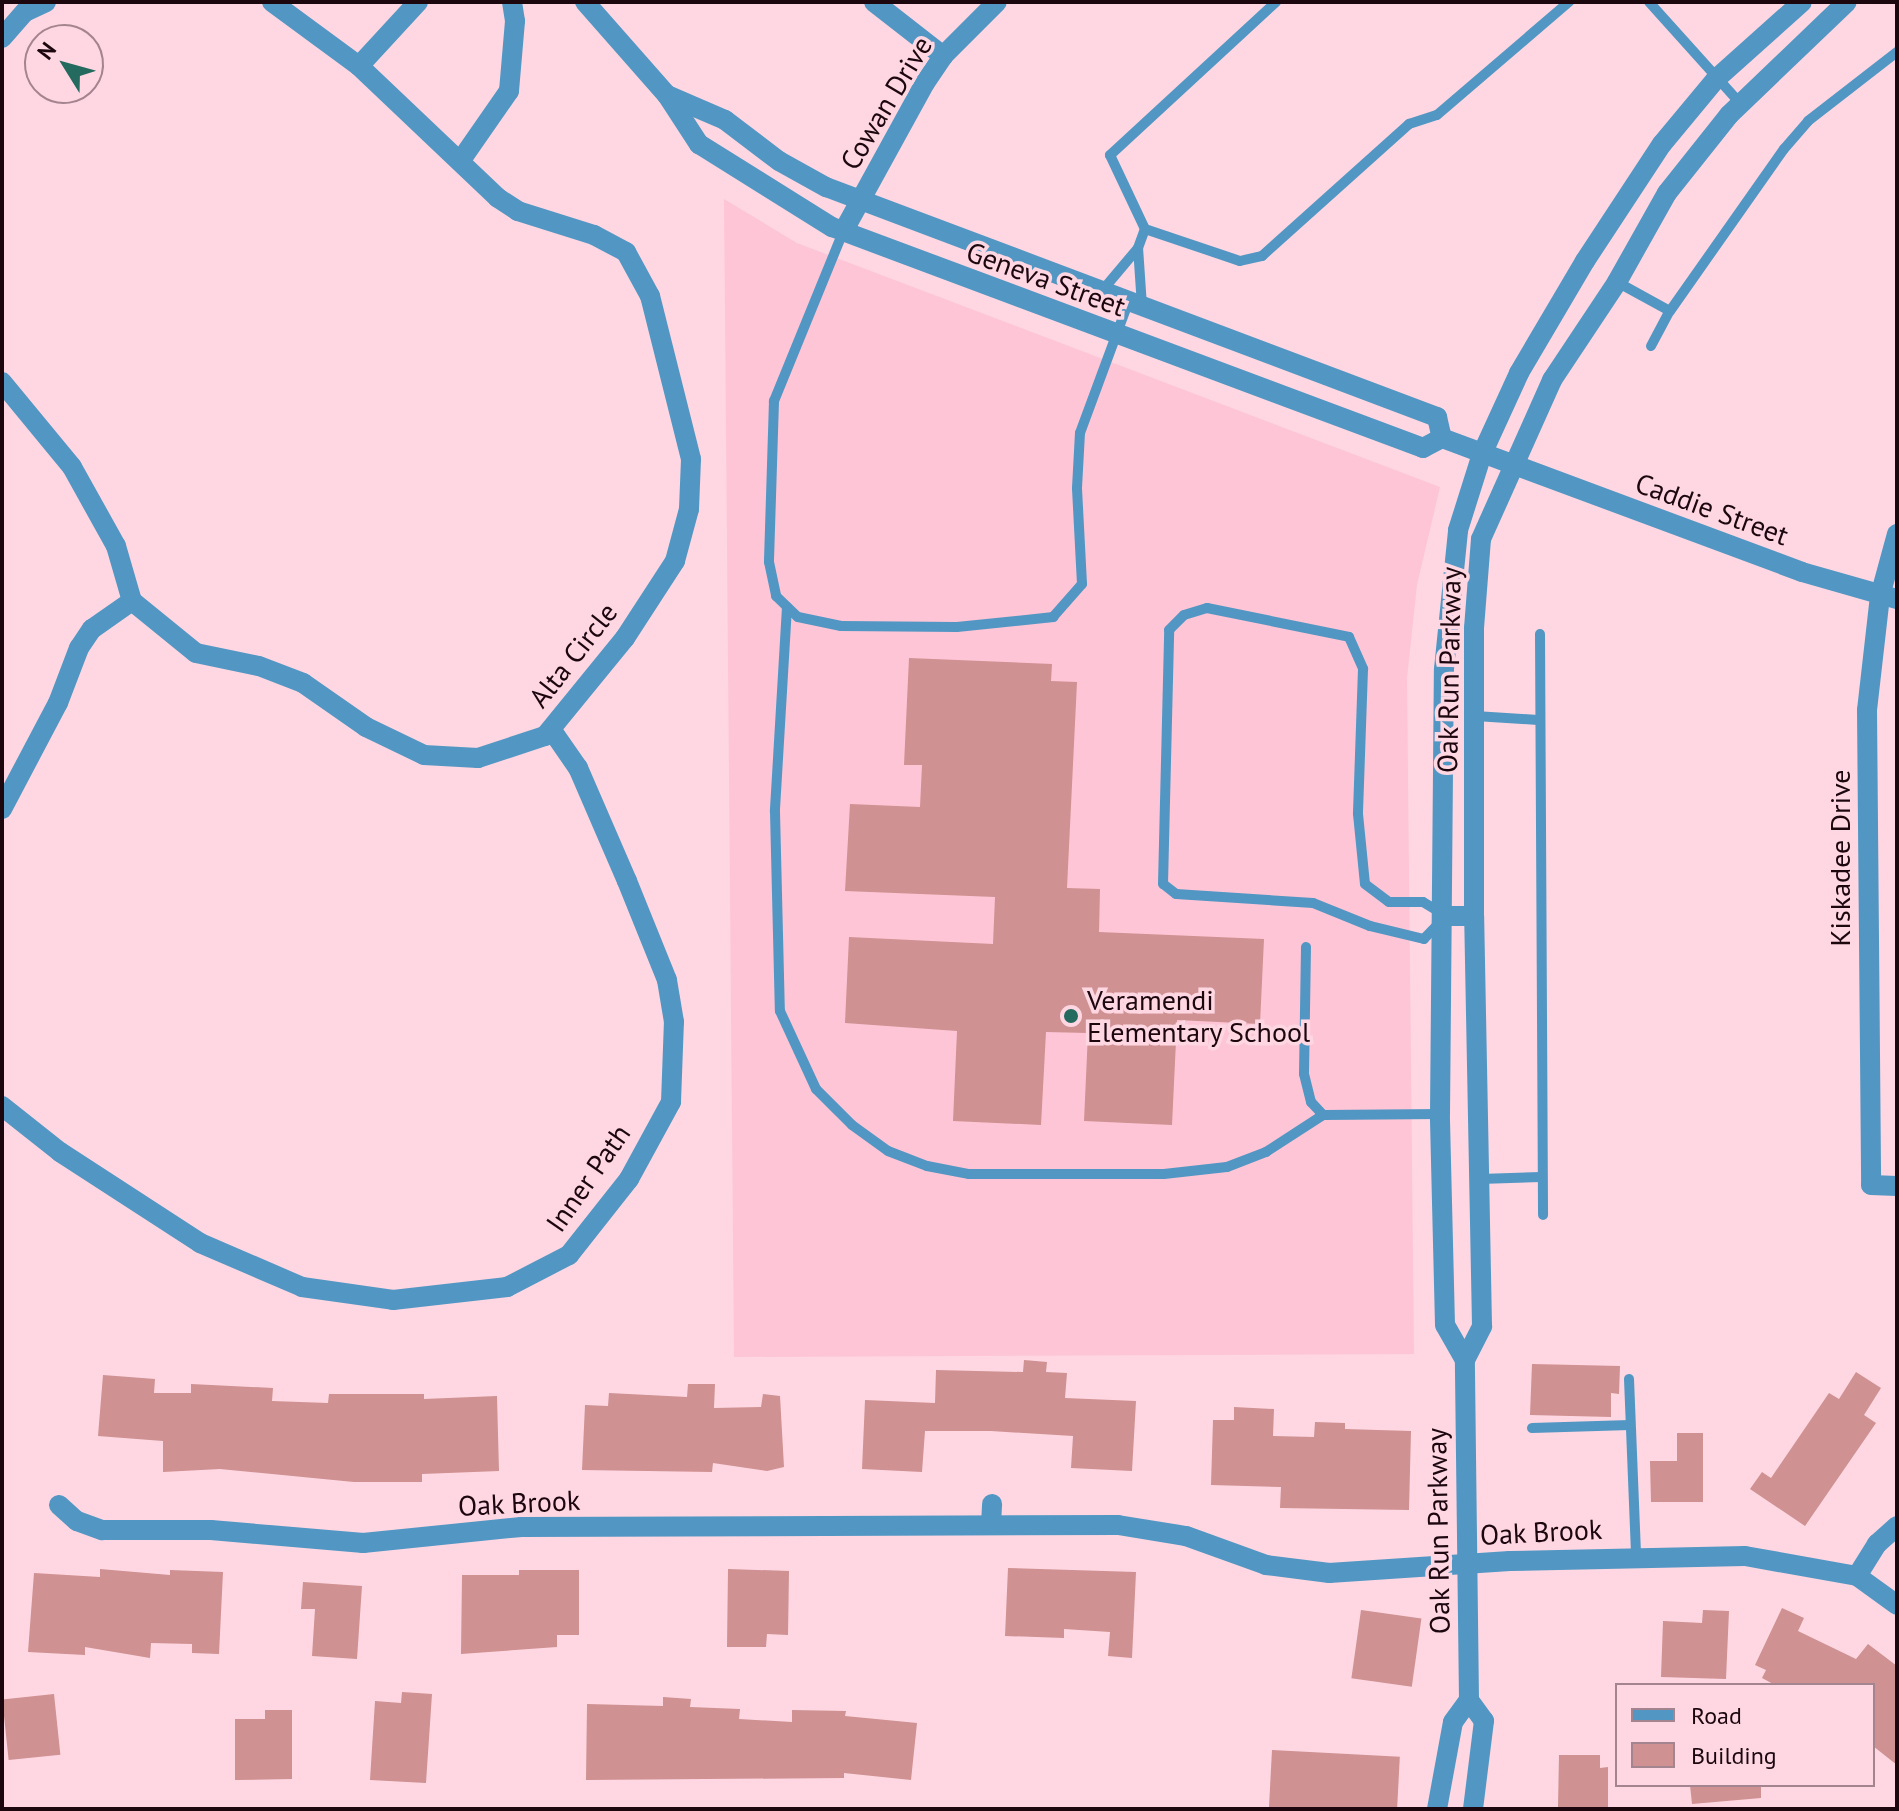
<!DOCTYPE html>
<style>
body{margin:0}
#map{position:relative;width:1899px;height:1811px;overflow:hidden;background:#fed7e2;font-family:"PT Sans",sans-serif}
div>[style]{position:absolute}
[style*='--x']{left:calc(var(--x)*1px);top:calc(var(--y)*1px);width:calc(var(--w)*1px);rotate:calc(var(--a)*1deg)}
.built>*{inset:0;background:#fec5d6}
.building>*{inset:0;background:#cf9191;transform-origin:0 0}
.service>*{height:10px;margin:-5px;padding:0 5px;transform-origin:5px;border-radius:5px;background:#5297c3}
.minor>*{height:20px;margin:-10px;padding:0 10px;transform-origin:10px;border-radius:10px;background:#5297c3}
.tertiary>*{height:20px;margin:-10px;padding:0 10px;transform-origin:10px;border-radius:10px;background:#5297c3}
.dots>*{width:22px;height:22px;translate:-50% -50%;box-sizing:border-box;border:4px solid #fed7e2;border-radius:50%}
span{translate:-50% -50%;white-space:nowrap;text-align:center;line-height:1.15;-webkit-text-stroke:7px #fed7e2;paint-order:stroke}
.street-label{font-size:28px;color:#1c070f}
.poi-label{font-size:28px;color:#1c070f}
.left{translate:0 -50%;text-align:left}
.frame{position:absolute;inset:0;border:4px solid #1c070f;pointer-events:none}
.legend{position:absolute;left:1615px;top:1683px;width:260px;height:104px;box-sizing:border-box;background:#fed7e2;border:2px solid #a4848e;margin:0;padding:10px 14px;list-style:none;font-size:24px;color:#1c070f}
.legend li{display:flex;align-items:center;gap:16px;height:40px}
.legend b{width:40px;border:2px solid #a4848e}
.north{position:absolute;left:24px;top:24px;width:80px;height:80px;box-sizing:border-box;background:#fed7e2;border:2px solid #a4848e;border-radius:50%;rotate:307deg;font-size:22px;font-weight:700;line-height:32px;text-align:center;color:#1c070f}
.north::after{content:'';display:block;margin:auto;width:28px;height:36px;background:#256a5e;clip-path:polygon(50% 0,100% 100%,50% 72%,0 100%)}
</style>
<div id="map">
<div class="built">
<div style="clip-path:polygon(724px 199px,797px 243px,1440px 487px,1417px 585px,1407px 678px,1414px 1354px,734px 1357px)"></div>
</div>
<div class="building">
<div style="clip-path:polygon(909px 658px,1052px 664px,1051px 681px,1077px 682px,1067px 888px,1100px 889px,1099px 932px,1264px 939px,1260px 1024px,1177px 1020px,1172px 1125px,1084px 1121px,1088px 1033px,1046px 1032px,1041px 1125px,953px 1121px,957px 1031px,845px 1023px,849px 937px,993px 944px,995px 897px,845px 891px,850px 804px,920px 807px,922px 765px,904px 765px)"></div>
<div style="clip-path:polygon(1024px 1360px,1047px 1362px,1046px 1372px,1067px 1373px,1065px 1398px,1136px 1401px,1132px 1471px,1071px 1468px,1073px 1436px,991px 1431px,925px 1431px,922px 1472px,862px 1469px,865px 1400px,935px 1403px,936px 1370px,1023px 1372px)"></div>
<div style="clip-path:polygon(1532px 1364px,1620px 1366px,1619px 1394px,1611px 1393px,1611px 1417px,1530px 1415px)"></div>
<div style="clip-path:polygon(1856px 1372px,1881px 1388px,1864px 1415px,1876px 1423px,1805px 1526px,1750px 1489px,1762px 1472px,1771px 1478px,1829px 1393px,1839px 1399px)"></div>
<div style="clip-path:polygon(103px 1375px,155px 1379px,154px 1393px,191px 1393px,191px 1384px,273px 1388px,272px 1401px,328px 1403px,329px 1394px,424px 1394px,424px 1399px,497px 1396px,499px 1471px,422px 1474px,422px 1482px,354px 1482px,220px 1469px,163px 1472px,163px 1441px,98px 1436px)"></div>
<div style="clip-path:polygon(688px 1384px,715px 1384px,714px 1408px,761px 1407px,763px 1394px,780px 1396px,784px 1467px,767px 1471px,713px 1463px,712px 1472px,582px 1470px,585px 1405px,608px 1406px,609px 1393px,687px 1397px)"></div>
<div style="clip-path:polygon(1234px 1407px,1274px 1409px,1273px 1436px,1314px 1437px,1315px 1422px,1345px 1423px,1345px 1429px,1411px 1431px,1409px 1510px,1280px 1508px,1281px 1487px,1211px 1485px,1213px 1420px,1234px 1420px)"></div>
<div style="clip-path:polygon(1677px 1433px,1703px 1433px,1703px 1502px,1651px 1502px,1650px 1461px,1677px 1461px)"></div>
<div style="clip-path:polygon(1008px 1568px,1136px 1572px,1132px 1658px,1108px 1656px,1110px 1632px,1064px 1629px,1064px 1638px,1005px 1636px)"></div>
<div style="clip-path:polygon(100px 1569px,170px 1575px,170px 1570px,223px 1572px,219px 1654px,192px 1653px,192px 1644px,151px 1643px,150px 1658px,85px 1647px,85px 1655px,28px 1652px,34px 1573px,100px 1577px)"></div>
<div style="clip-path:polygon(728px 1569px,789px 1571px,788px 1635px,767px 1634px,766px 1647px,727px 1647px)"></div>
<div style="clip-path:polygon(519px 1570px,579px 1570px,579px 1635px,557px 1635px,557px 1647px,461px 1654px,462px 1575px,519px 1575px)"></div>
<div style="clip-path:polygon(303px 1582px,362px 1586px,357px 1659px,312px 1656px,315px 1609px,301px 1609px)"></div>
<div style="clip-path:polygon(1782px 1608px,1804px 1618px,1798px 1631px,1856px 1659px,1868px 1644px,1897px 1666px,1897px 1765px,1873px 1746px,1873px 1685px,1775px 1685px,1762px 1678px,1766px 1670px,1755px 1665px)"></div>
<div style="left:1361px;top:1610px;width:61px;height:69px;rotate:8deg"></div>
<div style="clip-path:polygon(1703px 1610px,1729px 1611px,1726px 1679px,1661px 1677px,1663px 1621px,1702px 1623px)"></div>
<div style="clip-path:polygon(402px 1692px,432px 1694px,426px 1783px,370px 1780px,375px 1701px,401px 1703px)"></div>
<div style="left:54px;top:1694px;width:61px;height:52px;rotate:84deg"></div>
<div style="clip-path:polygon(663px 1697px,691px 1699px,690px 1707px,740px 1709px,739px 1719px,792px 1722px,792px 1710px,846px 1711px,845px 1716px,917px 1723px,911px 1780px,844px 1773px,844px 1778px,586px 1780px,587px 1704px,663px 1706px)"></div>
<div style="clip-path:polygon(265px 1710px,292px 1710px,292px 1779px,235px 1780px,235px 1719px,265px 1719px)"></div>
<div style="left:1272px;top:1750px;width:128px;height:59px;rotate:3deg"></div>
<div style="clip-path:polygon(1559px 1755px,1600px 1755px,1600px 1768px,1608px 1767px,1608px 1807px,1558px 1807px)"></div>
<div style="clip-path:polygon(1690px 1785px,1761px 1785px,1761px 1798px,1692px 1804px)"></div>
</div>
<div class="service">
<div style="--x:1276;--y:2;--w:226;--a:137.3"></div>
<div style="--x:1110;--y:155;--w:82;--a:64.7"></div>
<div style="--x:1145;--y:229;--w:100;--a:18.6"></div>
<div style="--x:1240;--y:261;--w:23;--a:-13"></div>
<div style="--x:1262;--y:256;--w:198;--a:-41.9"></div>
<div style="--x:1409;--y:124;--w:29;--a:-18"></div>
<div style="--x:1437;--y:115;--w:174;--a:-40.6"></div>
<div style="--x:1649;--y:2;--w:136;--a:48"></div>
<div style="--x:843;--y:232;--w:183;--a:112.2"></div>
<div style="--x:774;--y:401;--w:161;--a:91.8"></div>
<div style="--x:769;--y:562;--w:35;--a:78"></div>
<div style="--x:776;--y:596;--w:30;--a:44"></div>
<div style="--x:798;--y:617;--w:44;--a:11.8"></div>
<div style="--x:841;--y:626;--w:116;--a:0.5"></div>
<div style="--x:957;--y:627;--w:97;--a:-5.9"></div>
<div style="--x:1053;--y:617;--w:44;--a:-48.7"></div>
<div style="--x:1082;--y:584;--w:96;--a:-93"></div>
<div style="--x:1077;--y:488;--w:55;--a:-86.9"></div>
<div style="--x:1080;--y:433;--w:139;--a:-69.7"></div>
<div style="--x:1617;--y:282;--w:60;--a:28.7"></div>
<div style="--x:1670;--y:311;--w:198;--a:-54.9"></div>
<div style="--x:1784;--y:149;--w:37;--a:-49"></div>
<div style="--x:1808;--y:121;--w:113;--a:-37.8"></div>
<div style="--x:1101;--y:292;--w:57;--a:-49.9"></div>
<div style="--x:1142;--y:306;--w:58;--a:-93.9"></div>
<div style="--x:1138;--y:248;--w:20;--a:-70"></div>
<div style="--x:1651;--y:346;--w:40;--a:-62"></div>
<div style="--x:787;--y:607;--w:205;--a:93.4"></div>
<div style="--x:775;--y:812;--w:199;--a:88.6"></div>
<div style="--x:780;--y:1011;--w:86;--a:65.2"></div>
<div style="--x:816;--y:1089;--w:51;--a:45"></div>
<div style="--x:852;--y:1125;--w:44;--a:35.8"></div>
<div style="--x:888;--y:1151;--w:42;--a:21"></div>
<div style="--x:927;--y:1166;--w:43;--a:10.8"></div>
<div style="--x:969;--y:1174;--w:195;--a:0"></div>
<div style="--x:1164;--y:1174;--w:63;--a:-6.3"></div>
<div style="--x:1227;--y:1167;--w:42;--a:-21"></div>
<div style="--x:1266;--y:1152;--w:68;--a:-33"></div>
<div style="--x:1207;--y:608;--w:145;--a:11.5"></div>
<div style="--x:1349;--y:637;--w:35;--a:66"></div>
<div style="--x:1363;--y:669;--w:145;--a:92"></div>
<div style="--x:1358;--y:814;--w:70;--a:84.3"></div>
<div style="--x:1365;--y:884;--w:30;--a:37"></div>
<div style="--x:1389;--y:902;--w:34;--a:0"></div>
<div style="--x:1423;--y:902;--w:27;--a:31"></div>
<div style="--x:1446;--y:916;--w:32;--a:134"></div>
<div style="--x:1424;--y:939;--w:56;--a:-166.5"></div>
<div style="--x:1370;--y:926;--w:61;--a:-158"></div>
<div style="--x:1313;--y:903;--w:137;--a:-176.2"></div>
<div style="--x:1176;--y:894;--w:16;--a:-142"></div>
<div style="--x:1163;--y:884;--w:254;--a:-88.6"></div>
<div style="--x:1169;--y:630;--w:21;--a:-45"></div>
<div style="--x:1184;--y:615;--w:24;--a:-17"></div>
<div style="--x:1540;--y:634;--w:581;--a:89.7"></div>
<div style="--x:1475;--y:716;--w:63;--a:3.6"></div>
<div style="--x:1306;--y:947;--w:127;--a:90.9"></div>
<div style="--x:1304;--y:1074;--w:29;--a:76"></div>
<div style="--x:1311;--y:1102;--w:18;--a:47"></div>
<div style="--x:1323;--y:1115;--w:117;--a:-0.5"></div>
<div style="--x:1480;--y:1179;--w:61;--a:-1.9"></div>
<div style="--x:1629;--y:1379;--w:177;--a:87.7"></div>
<div style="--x:1532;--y:1428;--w:98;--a:-1.8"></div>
</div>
<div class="minor">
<div style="--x:585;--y:2;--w:124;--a:48.6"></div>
<div style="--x:667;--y:95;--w:59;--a:56.9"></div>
<div style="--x:699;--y:144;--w:157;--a:32"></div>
<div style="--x:832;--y:227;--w:631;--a:20.5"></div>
<div style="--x:1423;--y:448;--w:21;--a:-28"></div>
<div style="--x:874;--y:2;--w:88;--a:38"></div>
<div style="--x:2;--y:38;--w:35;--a:-49"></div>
<div style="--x:25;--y:12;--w:23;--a:-25"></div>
<div style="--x:359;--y:66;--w:87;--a:-47.3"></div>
<div style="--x:667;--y:95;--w:63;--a:23.3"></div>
<div style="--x:725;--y:120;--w:68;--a:37.2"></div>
<div style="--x:779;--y:161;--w:54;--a:29"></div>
<div style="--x:826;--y:187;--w:653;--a:20.63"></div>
<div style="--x:1437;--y:417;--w:22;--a:77"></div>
<div style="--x:461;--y:160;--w:84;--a:-55.2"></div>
<div style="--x:509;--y:91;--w:70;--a:-85.1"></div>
<div style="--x:515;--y:21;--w:19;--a:-99"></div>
<div style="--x:843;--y:232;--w:170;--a:-61.2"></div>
<div style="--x:925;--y:83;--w:32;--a:-56"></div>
<div style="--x:943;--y:56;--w:76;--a:-45"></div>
<div style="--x:2;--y:382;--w:110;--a:50.5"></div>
<div style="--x:72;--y:467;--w:90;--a:60.9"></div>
<div style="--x:116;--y:546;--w:57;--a:73.8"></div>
<div style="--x:132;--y:601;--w:82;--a:39.1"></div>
<div style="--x:196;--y:653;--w:64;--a:11.7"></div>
<div style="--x:259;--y:666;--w:47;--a:21.1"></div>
<div style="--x:303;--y:683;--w:77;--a:34.9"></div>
<div style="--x:366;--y:727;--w:64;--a:25.8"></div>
<div style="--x:424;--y:755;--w:54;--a:3.2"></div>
<div style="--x:478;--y:758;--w:71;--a:-18.2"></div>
<div style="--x:545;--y:736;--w:127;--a:-50.8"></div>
<div style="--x:625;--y:638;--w:92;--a:-57"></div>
<div style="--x:675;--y:561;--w:54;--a:-74.9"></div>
<div style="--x:689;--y:509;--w:50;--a:-87.7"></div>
<div style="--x:691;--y:459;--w:168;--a:-104.1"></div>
<div style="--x:650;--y:296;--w:50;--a:-118.6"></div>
<div style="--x:626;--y:252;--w:36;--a:-152"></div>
<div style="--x:594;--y:235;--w:80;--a:-162.5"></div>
<div style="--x:518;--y:211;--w:24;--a:-147"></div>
<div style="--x:498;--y:198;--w:192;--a:-136.5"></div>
<div style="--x:359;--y:66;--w:108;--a:-143.7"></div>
<div style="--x:1442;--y:438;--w:384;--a:20.4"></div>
<div style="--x:1802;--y:572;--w:99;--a:15.9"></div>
<div style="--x:1897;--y:534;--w:64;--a:105.3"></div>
<div style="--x:1880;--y:596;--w:115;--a:96.5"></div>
<div style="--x:1867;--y:710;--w:475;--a:89.5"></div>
<div style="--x:1871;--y:1185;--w:26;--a:2"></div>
<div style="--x:2;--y:809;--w:120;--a:-62.2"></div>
<div style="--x:58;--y:703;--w:59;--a:-69.1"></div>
<div style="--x:79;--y:648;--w:23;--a:-56"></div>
<div style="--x:92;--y:629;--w:49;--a:-35"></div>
<div style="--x:1446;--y:916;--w:28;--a:0"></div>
<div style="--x:2;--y:1106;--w:74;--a:38.4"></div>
<div style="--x:60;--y:1152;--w:167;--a:33"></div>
<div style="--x:200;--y:1243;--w:111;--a:23.3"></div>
<div style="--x:302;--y:1287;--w:92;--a:8.1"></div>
<div style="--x:393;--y:1300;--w:115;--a:-6.5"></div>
<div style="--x:507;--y:1287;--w:70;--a:-27.3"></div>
<div style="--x:569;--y:1255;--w:97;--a:-51.7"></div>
<div style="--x:629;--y:1179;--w:88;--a:-61.4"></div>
<div style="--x:671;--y:1102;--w:80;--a:-87.9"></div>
<div style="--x:674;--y:1022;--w:43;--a:-99.5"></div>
<div style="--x:667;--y:980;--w:107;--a:-112"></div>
<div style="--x:627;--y:881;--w:123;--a:-113.4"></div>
<div style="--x:578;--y:768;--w:47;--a:-124.7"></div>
<div style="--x:59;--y:1505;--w:24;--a:42"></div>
<div style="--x:77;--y:1521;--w:27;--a:20"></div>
<div style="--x:102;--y:1530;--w:109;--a:0"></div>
<div style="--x:211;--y:1530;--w:153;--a:4.9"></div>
<div style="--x:363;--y:1543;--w:159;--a:-5.8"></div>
<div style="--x:521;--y:1527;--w:597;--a:-0.19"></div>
<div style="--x:1118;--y:1525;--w:69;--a:9.2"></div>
<div style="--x:1186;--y:1536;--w:85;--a:19.9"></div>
<div style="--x:1266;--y:1565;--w:64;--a:7.2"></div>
<div style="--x:1329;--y:1573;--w:181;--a:-3.8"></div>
<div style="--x:1510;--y:1561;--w:235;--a:-1.2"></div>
<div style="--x:1745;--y:1556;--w:114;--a:10.1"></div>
<div style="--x:1857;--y:1576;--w:49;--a:35.9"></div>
<div style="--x:991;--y:1525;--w:21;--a:-87"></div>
<div style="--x:1857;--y:1576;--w:38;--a:-58"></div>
<div style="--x:1877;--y:1544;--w:27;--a:-42"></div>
</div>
<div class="tertiary">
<div style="--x:1465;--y:1360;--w:40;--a:-119.7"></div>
<div style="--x:1445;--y:1325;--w:211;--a:-91.4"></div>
<div style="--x:1440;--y:1114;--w:445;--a:-89.5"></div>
<div style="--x:1444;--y:669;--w:140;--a:-84.2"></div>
<div style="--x:1458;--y:530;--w:80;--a:-72.5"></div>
<div style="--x:1482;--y:454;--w:89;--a:-65.4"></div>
<div style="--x:1519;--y:373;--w:130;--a:-59.5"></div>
<div style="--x:1585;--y:261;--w:140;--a:-56.7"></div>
<div style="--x:1662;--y:144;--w:85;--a:-50.3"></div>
<div style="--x:1716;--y:79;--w:115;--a:-41.8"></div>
<div style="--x:1437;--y:1809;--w:88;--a:-79.6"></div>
<div style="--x:1453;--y:1722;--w:27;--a:-54"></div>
<div style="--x:1473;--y:1809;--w:89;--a:-82.9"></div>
<div style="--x:1484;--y:1721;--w:26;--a:-126"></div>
<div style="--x:1469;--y:1700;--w:340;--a:-90.7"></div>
<div style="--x:1465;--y:1360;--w:38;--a:-63"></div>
<div style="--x:1482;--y:1326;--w:410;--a:-91.1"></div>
<div style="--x:1474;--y:916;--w:288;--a:-90"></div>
<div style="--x:1474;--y:628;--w:89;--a:-85.5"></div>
<div style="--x:1481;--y:539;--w:174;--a:-65.9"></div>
<div style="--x:1552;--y:380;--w:118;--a:-56.4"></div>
<div style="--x:1617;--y:282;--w:102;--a:-60.7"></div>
<div style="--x:1667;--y:193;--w:100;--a:-51.5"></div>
<div style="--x:1729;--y:115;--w:163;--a:-43.8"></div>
</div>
<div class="dots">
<div style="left:1071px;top:1016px;background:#256a5e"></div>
</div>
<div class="street-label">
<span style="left:886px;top:103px;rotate:-59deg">Cowan Drive</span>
<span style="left:1046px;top:279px;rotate:20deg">Geneva Street</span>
<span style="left:1712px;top:509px;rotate:20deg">Caddie Street</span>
<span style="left:573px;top:655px;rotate:-52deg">Alta Circle</span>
<span style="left:1449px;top:670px;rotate:-89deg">Oak Run Parkway</span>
<span style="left:1840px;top:858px;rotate:-90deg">Kiskadee Drive</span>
<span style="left:588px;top:1178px;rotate:-55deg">Inner Path</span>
<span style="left:519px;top:1503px;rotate:-3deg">Oak Brook</span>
<span style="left:1438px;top:1531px;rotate:-91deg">Oak Run Parkway</span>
<span style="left:1541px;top:1532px;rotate:-3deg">Oak Brook</span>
</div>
<div class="poi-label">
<span class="left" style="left:1087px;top:1016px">Veramendi<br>Elementary School</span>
</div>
<div class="frame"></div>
<ul class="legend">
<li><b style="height:10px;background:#5297c3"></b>Road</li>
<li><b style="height:22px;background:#cf9191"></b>Building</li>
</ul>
<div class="north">N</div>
</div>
